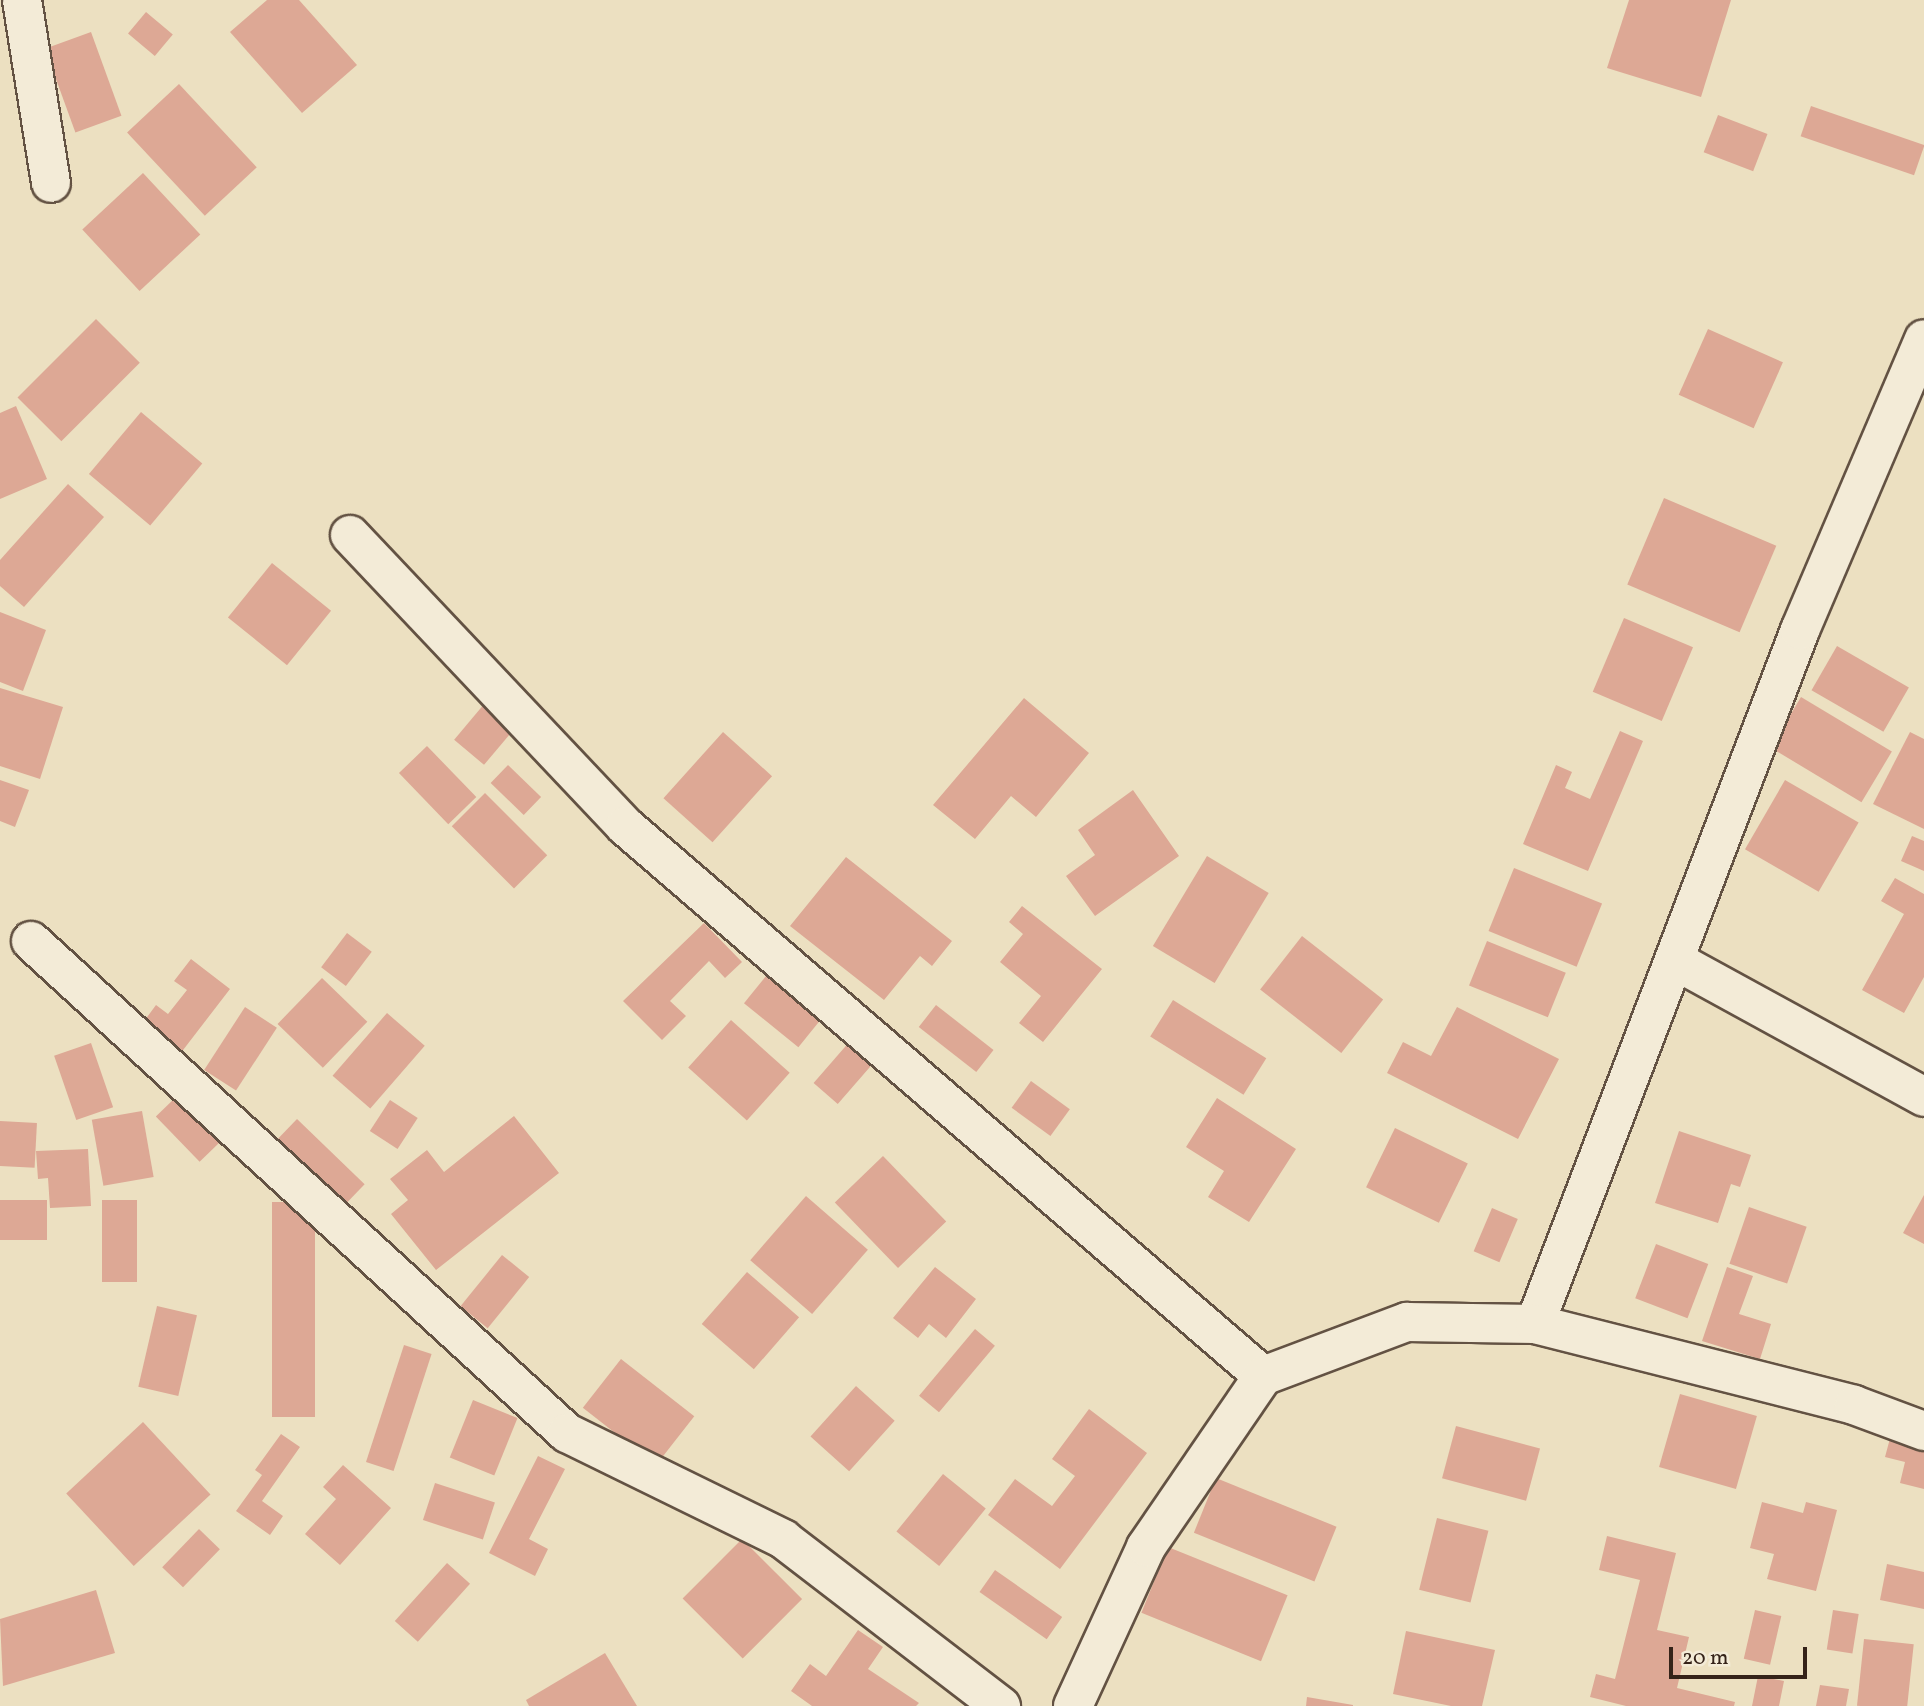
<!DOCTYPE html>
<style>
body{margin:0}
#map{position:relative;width:1924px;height:1706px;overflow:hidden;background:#ece0c1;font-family:Vollkorn,serif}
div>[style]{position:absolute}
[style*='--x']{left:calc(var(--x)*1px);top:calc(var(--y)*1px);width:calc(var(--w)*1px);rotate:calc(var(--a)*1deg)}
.building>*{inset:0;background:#dda895;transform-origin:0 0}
.roads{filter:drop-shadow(2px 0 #635243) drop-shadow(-2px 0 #635243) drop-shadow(0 2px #635243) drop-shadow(0 -2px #635243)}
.minor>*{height:38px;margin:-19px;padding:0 19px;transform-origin:19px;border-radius:19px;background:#f3ebd7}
span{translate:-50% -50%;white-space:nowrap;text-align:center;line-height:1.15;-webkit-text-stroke:7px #f3ebd7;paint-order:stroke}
.scale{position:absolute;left:1669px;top:1647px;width:138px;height:32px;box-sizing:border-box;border:4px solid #352319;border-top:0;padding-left:9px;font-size:21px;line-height:24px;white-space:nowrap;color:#352319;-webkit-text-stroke:5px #f3ebd7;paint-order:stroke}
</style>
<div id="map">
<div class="building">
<div style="clip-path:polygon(267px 0,299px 0,357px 65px,302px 113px,230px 32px)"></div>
<div style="clip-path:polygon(1629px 0,1731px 0,1701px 97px,1607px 68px)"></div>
<div style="left:146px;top:12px;width:35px;height:28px;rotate:40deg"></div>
<div style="left:91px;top:32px;width:89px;height:49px;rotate:70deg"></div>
<div style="left:179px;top:84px;width:114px;height:71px;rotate:47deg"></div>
<div style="left:1811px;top:106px;width:120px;height:32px;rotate:19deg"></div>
<div style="left:1718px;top:115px;width:53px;height:40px;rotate:21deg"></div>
<div style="left:143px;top:173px;width:84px;height:83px;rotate:47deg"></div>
<div style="left:96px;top:319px;width:62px;height:111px;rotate:45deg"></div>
<div style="left:1708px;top:329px;width:82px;height:72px;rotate:24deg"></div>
<div style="clip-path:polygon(16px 406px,47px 479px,0 499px,0 413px)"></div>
<div style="left:141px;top:412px;width:80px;height:81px;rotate:40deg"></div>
<div style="clip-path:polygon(68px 484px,104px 517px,24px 607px,0 586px,0 560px)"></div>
<div style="left:1664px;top:498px;width:122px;height:94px;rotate:23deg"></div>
<div style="left:272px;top:563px;width:76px;height:70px;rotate:39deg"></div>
<div style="clip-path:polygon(0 612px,46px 630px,23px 691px,0 682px)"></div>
<div style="left:1624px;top:618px;width:75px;height:80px;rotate:23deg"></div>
<div style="left:1837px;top:646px;width:83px;height:51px;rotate:30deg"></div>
<div style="clip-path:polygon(0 688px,63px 707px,40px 779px,0 766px)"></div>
<div style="left:1801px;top:697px;width:106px;height:59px;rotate:31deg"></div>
<div style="clip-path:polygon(1024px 698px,1089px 753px,1036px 817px,1011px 796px,975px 839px,933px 805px)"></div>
<div style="left:485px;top:703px;width:39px;height:48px;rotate:40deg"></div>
<div style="clip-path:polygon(1620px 731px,1643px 741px,1588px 871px,1523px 844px,1556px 765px,1572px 772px,1565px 788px,1590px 799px)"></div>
<div style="left:723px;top:732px;width:66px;height:89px;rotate:42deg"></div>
<div style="clip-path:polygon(1910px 732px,1924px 739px,1924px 829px,1873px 804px)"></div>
<div style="left:427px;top:746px;width:71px;height:39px;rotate:46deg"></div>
<div style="left:508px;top:765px;width:46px;height:25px;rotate:44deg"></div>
<div style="clip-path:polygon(0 780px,29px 790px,15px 827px,0 821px)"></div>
<div style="left:1785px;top:780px;width:85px;height:80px;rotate:30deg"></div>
<div style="clip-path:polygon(1133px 790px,1179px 856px,1095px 916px,1066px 876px,1095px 855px,1078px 830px)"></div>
<div style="left:485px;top:793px;width:88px;height:47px;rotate:45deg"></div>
<div style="clip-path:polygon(1912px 836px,1924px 841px,1924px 871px,1901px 861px)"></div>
<div style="left:1207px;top:856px;width:72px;height:105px;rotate:31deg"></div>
<div style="clip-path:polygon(846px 857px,952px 941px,932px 966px,920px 956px,884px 1000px,790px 926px)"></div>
<div style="left:1514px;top:868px;width:95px;height:68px;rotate:22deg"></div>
<div style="clip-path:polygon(1895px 878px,1924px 894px,1924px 977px,1904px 1013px,1862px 990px,1904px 914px,1881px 901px)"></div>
<div style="clip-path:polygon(1022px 906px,1102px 969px,1043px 1042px,1019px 1023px,1041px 996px,1000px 962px,1023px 934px,1009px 922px)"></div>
<div style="clip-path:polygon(704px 923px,742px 962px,725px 978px,709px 961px,670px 1001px,686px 1016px,662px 1040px,623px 1001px)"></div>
<div style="left:347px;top:933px;width:31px;height:43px;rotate:37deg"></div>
<div style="left:1302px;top:936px;width:103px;height:68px;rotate:38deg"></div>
<div style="left:1487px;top:941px;width:85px;height:48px;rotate:22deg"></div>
<div style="clip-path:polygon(191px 959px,230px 989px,180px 1054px,142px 1024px,156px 1005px,168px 1014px,187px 990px,174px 981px)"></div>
<div style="left:766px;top:976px;width:70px;height:35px;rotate:39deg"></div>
<div style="left:322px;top:978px;width:63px;height:64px;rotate:44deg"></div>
<div style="left:1173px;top:1000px;width:110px;height:43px;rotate:32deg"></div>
<div style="left:936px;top:1005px;width:73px;height:28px;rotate:38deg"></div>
<div style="left:245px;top:1007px;width:38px;height:75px;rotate:33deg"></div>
<div style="clip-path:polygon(1457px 1007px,1559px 1059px,1518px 1139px,1387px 1073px,1403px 1042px,1431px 1056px)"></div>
<div style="left:387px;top:1013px;width:50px;height:83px;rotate:41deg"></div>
<div style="left:731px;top:1020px;width:79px;height:64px;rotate:42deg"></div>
<div style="left:851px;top:1040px;width:32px;height:57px;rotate:41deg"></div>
<div style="left:91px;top:1043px;width:68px;height:39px;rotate:71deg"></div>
<div style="left:1031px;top:1081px;width:48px;height:33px;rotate:36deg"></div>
<div style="left:176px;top:1097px;width:63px;height:28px;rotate:46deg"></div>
<div style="clip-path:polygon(1217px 1098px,1296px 1149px,1249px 1222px,1208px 1197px,1224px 1171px,1186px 1147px)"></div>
<div style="left:390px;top:1100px;width:33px;height:37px;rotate:33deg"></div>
<div style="left:142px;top:1111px;width:67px;height:51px;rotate:80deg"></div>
<div style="clip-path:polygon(514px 1116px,559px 1173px,436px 1270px,391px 1214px,408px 1200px,390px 1179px,427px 1150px,444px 1172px)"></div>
<div style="left:297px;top:1119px;width:94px;height:35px;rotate:44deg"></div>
<div style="left:0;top:1121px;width:37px;height:45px;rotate:3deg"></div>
<div style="left:1395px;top:1128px;width:81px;height:66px;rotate:26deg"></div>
<div style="clip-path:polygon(1679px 1131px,1751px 1155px,1740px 1187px,1731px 1184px,1718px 1223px,1655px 1203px)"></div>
<div style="clip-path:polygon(88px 1149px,91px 1206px,50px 1208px,48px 1178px,38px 1179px,36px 1151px)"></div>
<div style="left:883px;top:1156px;width:91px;height:67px;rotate:46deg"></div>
<div style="clip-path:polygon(1924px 1195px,1924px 1244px,1903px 1233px)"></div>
<div style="left:806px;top:1196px;width:82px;height:85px;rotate:41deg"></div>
<div style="left:0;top:1200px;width:47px;height:40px"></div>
<div style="left:102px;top:1200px;width:35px;height:82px"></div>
<div style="left:272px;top:1202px;width:43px;height:215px"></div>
<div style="left:1749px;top:1207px;width:61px;height:60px;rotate:19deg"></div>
<div style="left:1492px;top:1208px;width:28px;height:47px;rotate:23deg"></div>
<div style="left:1656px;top:1244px;width:56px;height:58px;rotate:21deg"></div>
<div style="left:502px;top:1255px;width:35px;height:66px;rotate:39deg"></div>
<div style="clip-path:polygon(935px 1267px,976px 1299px,946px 1338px,929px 1324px,918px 1338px,893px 1318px)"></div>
<div style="clip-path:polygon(1727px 1267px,1753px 1276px,1739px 1314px,1771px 1324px,1760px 1359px,1702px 1341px)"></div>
<div style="left:747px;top:1272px;width:69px;height:69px;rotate:41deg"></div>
<div style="left:157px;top:1306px;width:41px;height:83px;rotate:13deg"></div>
<div style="left:975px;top:1329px;width:26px;height:87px;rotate:40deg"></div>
<div style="left:404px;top:1345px;width:29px;height:123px;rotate:18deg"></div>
<div style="left:621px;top:1359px;width:93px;height:62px;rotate:38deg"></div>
<div style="left:856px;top:1386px;width:52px;height:68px;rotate:42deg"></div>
<div style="left:1680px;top:1394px;width:80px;height:76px;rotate:16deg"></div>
<div style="left:473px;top:1400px;width:48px;height:62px;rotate:22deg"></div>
<div style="clip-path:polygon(1089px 1409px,1147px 1453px,1060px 1569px,988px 1515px,1015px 1479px,1052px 1506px,1075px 1476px,1052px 1459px)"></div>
<div style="left:143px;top:1422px;width:99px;height:105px;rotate:47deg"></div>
<div style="left:1456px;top:1426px;width:87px;height:54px;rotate:15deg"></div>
<div style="clip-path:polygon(1892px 1431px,1924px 1439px,1924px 1489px,1900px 1483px,1905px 1462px,1885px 1457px)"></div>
<div style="clip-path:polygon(281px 1434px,300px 1447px,262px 1501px,283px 1516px,270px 1535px,236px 1511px,262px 1475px,255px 1470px)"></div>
<div style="clip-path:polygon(538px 1456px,565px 1469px,529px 1539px,548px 1549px,535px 1576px,489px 1553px)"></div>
<div style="clip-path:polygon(343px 1465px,391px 1508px,340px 1565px,305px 1534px,336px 1499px,323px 1487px)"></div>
<div style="left:943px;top:1474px;width:55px;height:74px;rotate:39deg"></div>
<div style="left:1216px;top:1478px;width:130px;height:59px;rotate:22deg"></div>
<div style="left:435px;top:1483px;width:63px;height:39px;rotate:18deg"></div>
<div style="clip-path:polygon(1762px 1502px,1803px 1513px,1806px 1502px,1837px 1510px,1816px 1591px,1767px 1579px,1774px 1554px,1750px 1548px)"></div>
<div style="left:1437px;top:1518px;width:53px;height:74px;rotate:14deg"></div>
<div style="left:199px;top:1529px;width:29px;height:53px;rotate:44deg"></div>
<div style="clip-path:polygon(1607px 1536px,1676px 1553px,1657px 1630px,1689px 1637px,1677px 1688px,1735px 1702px,1734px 1706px,1626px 1706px,1590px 1697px,1596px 1674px,1615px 1679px,1640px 1580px,1599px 1570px)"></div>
<div style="left:742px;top:1539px;width:85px;height:84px;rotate:45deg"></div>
<div style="left:1168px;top:1547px;width:129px;height:71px;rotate:22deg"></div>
<div style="left:447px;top:1563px;width:31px;height:78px;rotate:42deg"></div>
<div style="clip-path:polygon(1887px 1564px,1924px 1572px,1924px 1609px,1880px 1600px)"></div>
<div style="left:995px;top:1570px;width:82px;height:27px;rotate:35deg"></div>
<div style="clip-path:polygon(96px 1590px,115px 1653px,3px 1686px,0 1619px)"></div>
<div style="left:1755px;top:1610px;width:27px;height:50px;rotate:13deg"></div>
<div style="left:1833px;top:1610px;width:26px;height:40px;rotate:9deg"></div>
<div style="clip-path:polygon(858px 1630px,883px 1647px,868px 1669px,919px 1703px,916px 1706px,812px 1706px,791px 1691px,810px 1664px,826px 1676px)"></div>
<div style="clip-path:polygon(1406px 1631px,1495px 1650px,1482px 1706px,1451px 1706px,1393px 1694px)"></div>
<div style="left:1864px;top:1639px;width:50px;height:67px;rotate:6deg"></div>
<div style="clip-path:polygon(605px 1653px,637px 1706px,529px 1706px,526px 1700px)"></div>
<div style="clip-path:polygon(1758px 1676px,1784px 1681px,1779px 1706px,1752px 1706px)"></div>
<div style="clip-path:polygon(1820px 1685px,1849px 1689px,1846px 1706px,1816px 1706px)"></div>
<div style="clip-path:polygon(1307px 1697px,1353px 1705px,1353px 1706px,1306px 1706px)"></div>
</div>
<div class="roads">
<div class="minor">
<div style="--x:22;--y:0;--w:185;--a:81"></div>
<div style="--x:350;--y:535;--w:400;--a:46.6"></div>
<div style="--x:625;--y:826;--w:842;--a:40.76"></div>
<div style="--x:31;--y:941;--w:728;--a:42.55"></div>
<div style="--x:567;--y:1433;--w:241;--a:26.1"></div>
<div style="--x:783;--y:1539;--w:275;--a:37.5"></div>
<div style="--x:1676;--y:961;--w:283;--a:28.7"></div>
<div style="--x:1535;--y:1324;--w:743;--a:-69.1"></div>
<div style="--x:1800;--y:630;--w:316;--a:-66.9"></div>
<div style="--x:1073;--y:1706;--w:175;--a:-65.3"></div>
<div style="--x:1146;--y:1547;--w:207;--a:-55.6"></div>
<div style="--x:1263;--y:1376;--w:154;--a:-20.6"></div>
<div style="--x:1407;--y:1322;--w:128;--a:0.9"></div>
<div style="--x:1535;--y:1324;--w:329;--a:14.2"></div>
<div style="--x:1854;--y:1405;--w:75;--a:20.4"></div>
</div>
</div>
<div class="scale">20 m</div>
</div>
